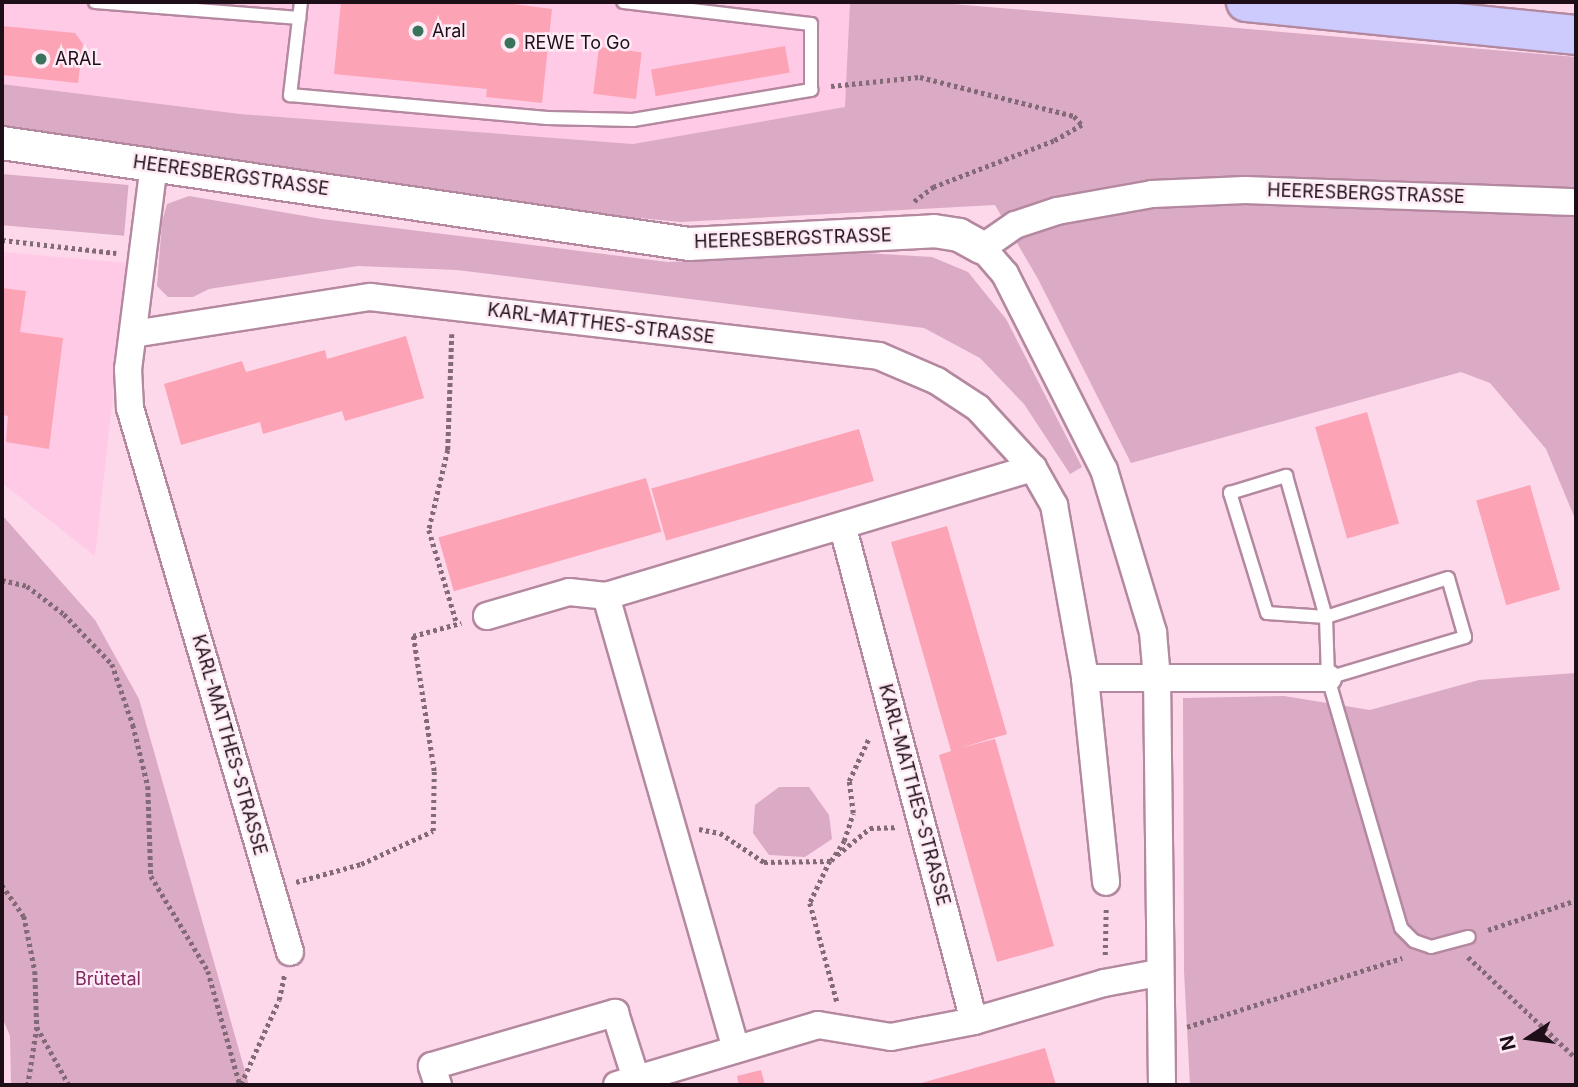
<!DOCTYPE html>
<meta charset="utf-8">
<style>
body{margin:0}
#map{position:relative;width:1578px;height:1087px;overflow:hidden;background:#fdd8eb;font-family:Inter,sans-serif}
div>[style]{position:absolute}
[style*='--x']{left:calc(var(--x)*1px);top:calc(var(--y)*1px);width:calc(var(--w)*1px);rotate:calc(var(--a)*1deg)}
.built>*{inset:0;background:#ffcae6}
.green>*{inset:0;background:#dbaac4;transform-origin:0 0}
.building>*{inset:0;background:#fda3b6;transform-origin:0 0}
.path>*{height:4.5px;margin-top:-2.25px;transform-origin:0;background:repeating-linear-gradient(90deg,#836a77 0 3.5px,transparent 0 7px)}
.roads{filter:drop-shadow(2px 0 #b489a0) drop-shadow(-2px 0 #b489a0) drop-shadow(0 2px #b489a0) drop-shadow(0 -2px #b489a0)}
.service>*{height:12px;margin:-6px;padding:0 6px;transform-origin:6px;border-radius:6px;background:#fff}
.minor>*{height:26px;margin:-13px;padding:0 13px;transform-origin:13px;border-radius:13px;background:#fff}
.tertiary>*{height:32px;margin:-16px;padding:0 16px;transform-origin:16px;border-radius:16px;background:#fff}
.primary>*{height:38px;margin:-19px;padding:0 19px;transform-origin:19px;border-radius:19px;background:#cdcbfe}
.dots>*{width:19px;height:19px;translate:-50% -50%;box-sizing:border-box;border:4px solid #feebf5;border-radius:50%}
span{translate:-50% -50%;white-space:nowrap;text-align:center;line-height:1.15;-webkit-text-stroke:5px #feebf5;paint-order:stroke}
.poi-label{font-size:18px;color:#1e0e17}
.left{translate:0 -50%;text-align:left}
.street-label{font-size:18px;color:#1e0e17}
.park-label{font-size:18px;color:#812760}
.frame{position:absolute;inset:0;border:4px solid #1e0e17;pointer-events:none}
.north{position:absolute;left:1494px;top:1003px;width:70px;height:70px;-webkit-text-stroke:5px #feebf5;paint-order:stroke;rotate:257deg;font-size:19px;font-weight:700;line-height:28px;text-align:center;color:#1e0e17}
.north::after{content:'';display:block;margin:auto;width:24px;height:32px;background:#1e0e17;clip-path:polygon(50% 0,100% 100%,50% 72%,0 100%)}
</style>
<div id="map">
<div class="built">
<div style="clip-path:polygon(2px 2px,850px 2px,846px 107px,633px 144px,240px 114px,2px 84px)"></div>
<div style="clip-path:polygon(2px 252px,128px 263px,95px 556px,2px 483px)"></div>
</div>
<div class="green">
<div style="clip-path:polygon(850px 2px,930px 2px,1576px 57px,1576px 521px,1546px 449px,1490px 383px,1461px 372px,1131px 463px,1038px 279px,995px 205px,681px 222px,544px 209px,2px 129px,2px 84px,240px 114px,633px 144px,845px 107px)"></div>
<div style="left:2px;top:174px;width:127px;height:51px;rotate:5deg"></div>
<div style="clip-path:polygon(189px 196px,322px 219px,668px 262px,865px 253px,932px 257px,968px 272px,1006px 319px,1082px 467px,1070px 474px,1024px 404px,980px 358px,924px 328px,457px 270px,358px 266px,209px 289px,193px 297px,168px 297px,157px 286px,162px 222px,167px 204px)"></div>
<div style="clip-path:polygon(2px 515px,95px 620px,139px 699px,249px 1085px,11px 1085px,10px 1036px,2px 1017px)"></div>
<div style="clip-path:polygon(1576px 673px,1576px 1085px,1190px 1085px,1184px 971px,1183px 698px,1284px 696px,1370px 710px,1479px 680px)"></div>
<div style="clip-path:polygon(779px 787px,809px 787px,829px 815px,832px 839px,805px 857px,769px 855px,753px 833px,755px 805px)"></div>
</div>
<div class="building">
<div style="clip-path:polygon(341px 2px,498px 2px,552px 9px,542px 103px,486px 97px,487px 89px,334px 74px)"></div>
<div style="clip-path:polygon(2px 26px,75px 33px,83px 44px,78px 83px,2px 75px)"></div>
<div style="left:785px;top:46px;width:27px;height:136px;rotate:80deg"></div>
<div style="left:599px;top:47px;width:43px;height:47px;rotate:7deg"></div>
<div style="clip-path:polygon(2px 288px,26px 291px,20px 332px,63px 338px,49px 449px,6px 442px,8px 416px,2px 415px)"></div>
<div style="clip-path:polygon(406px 336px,424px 398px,345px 421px,342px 411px,263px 434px,260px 422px,181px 445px,164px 384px,242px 361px,246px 372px,325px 350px,327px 359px)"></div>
<div style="left:1367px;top:412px;width:116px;height:54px;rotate:74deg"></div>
<div style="left:859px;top:429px;width:54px;height:216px;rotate:74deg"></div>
<div style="left:646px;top:478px;width:56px;height:216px;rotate:74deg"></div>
<div style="left:1530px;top:485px;width:109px;height:56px;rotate:74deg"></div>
<div style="clip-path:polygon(947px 526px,1007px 734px,960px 748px,995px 739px,1054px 946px,997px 962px,939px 755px,951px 751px,891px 542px)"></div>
<div style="clip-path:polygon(1045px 1048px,1056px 1085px,918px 1085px,918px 1084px)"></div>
<div style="clip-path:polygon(761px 1070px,765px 1085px,739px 1085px,737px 1076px)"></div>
</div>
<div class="path">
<div style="--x:831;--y:86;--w:89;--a:-5.8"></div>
<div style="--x:920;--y:77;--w:159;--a:14.2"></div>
<div style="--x:1074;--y:116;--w:12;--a:48"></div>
<div style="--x:1082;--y:125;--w:32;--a:150"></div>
<div style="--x:1054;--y:141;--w:129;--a:159"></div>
<div style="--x:934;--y:187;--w:25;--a:143"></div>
<div style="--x:2;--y:240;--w:115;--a:6.5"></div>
<div style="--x:452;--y:334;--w:116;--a:92"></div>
<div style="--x:448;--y:450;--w:82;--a:103.4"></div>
<div style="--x:429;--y:530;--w:98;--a:73.4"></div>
<div style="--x:2;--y:580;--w:26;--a:13"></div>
<div style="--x:27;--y:586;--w:46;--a:37.1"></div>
<div style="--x:64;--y:614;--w:69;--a:46.2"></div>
<div style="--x:112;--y:664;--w:65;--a:71"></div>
<div style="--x:133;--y:725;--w:63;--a:76.2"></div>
<div style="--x:148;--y:786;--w:90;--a:88.1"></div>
<div style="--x:151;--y:876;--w:111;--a:59"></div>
<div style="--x:208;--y:971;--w:118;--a:74.3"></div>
<div style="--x:699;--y:829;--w:21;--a:11"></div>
<div style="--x:720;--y:833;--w:53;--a:33.4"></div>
<div style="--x:764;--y:862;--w:67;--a:-0.9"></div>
<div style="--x:831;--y:861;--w:24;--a:-57"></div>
<div style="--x:844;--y:841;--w:29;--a:-72"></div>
<div style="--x:853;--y:813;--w:32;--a:-97"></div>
<div style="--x:849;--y:781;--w:47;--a:-65.1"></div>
<div style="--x:837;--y:855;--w:43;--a:-39.3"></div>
<div style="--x:870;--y:828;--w:25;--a:-2"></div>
<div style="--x:830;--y:861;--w:47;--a:115.5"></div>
<div style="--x:810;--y:903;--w:103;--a:74.7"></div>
<div style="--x:296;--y:882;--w:67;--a:-15.5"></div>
<div style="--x:361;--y:864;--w:79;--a:-24.6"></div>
<div style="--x:433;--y:831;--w:60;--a:-89"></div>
<div style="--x:434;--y:771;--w:137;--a:-98.8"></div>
<div style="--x:413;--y:636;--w:50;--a:-15.2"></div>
<div style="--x:2;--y:885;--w:38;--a:55"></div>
<div style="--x:24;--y:916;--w:56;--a:78.7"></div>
<div style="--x:35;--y:971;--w:56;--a:88"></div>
<div style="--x:37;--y:1027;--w:59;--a:98.8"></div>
<div style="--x:1488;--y:930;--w:93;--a:-18.8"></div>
<div style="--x:1105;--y:955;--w:47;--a:-88.8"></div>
<div style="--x:1468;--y:957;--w:148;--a:43.1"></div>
<div style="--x:37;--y:1027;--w:66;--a:61.1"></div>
<div style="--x:1187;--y:1027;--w:226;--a:-17.8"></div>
<div style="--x:241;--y:1084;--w:92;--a:-65.7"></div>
<div style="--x:279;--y:1000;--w:25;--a:-78"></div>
</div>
<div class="roads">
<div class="service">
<div style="--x:95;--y:2;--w:205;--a:4.5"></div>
<div style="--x:301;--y:2;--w:94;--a:96.7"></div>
<div style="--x:290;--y:95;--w:258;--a:5.1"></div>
<div style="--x:547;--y:118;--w:86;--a:1.3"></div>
<div style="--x:633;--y:120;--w:181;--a:-9.6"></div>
<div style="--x:811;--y:90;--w:66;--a:-90"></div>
<div style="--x:811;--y:24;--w:189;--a:-173.3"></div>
<div style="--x:1328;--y:678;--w:143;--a:-16.7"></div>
<div style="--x:1465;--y:637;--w:61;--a:-106.1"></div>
<div style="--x:1448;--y:578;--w:128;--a:162.3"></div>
<div style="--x:1326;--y:617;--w:59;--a:-176.1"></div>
<div style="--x:1267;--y:613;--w:126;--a:-107.1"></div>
<div style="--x:1230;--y:493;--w:59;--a:-16.9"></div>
<div style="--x:1286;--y:476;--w:147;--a:74.2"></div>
<div style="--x:1326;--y:617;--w:61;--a:88.1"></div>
<div style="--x:1328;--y:678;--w:260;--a:73.7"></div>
<div style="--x:1401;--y:928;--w:18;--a:45"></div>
<div style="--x:1414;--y:941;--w:18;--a:19"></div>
<div style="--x:1431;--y:947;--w:39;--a:-15"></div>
</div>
<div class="minor">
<div style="--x:154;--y:164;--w:207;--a:97.2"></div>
<div style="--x:128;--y:369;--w:39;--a:87"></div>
<div style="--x:130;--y:408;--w:567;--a:73.61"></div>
<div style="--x:133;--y:334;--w:240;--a:-8.9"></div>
<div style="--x:370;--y:297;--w:512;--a:6.61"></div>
<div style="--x:879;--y:356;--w:63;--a:23.3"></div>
<div style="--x:937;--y:381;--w:49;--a:33.4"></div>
<div style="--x:978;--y:408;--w:81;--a:47.5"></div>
<div style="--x:1033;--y:468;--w:43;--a:60.4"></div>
<div style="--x:1054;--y:505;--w:176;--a:79.8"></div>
<div style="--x:1085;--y:678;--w:205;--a:84.1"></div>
<div style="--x:843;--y:528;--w:510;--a:75.12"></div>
<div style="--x:606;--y:596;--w:470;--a:74"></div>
<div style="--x:487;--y:616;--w:85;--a:-16.3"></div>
<div style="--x:569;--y:592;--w:37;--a:6"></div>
<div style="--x:606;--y:596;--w:446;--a:-16.7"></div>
<div style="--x:1085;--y:678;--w:243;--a:0"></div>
<div style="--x:438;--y:1085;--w:20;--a:-108"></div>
<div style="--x:432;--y:1066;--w:191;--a:-16.2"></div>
<div style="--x:615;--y:1013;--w:69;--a:72.3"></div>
<div style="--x:617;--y:1085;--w:210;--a:-16.6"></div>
<div style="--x:818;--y:1025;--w:74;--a:9.3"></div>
<div style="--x:891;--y:1037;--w:85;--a:-10.9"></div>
<div style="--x:974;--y:1021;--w:135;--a:-16.3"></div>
<div style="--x:1104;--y:983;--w:55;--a:-10.5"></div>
<div style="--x:1162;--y:1085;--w:406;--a:-90.7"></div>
<div style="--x:1157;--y:679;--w:47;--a:-94.9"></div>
<div style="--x:1153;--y:632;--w:169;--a:-106.8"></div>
<div style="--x:1104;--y:470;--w:220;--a:-116.8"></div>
<div style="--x:1005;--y:274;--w:35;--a:-131"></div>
<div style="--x:982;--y:248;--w:40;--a:-34.9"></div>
<div style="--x:1015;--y:225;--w:44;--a:-18.4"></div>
<div style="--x:1057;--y:211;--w:97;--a:-10.1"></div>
<div style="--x:1152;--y:194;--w:93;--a:-2.5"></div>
<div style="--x:1245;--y:190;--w:331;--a:2.1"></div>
</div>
<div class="tertiary">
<div style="--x:2;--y:143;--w:694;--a:8.36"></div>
<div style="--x:689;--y:244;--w:245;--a:-3"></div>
<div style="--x:934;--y:231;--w:25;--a:9"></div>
<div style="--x:959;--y:235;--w:26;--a:29"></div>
</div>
<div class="primary">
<div style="--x:1246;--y:2;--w:332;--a:5.7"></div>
</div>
</div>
<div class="dots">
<div style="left:418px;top:31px;background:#39735c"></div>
<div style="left:510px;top:43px;background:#39735c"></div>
<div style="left:41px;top:59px;background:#39735c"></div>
</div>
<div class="poi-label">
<span class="left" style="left:432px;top:31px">Aral</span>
<span class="left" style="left:524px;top:43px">REWE To Go</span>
<span class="left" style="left:55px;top:59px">ARAL</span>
</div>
<div class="street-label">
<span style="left:231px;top:176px;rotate:8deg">HEERESBERGSTRASSE</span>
<span style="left:1366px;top:194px;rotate:2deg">HEERESBERGSTRASSE</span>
<span style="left:793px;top:239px;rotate:-2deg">HEERESBERGSTRASSE</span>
<span style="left:601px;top:324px;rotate:7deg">KARL-MATTHES-STRASSE</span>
<span style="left:229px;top:745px;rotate:74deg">KARL-MATTHES-STRASSE</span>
<span style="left:914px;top:795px;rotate:75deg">KARL-MATTHES-STRASSE</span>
</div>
<div class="park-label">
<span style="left:108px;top:979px">Brütetal</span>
</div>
<div class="frame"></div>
<div class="north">N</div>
</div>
